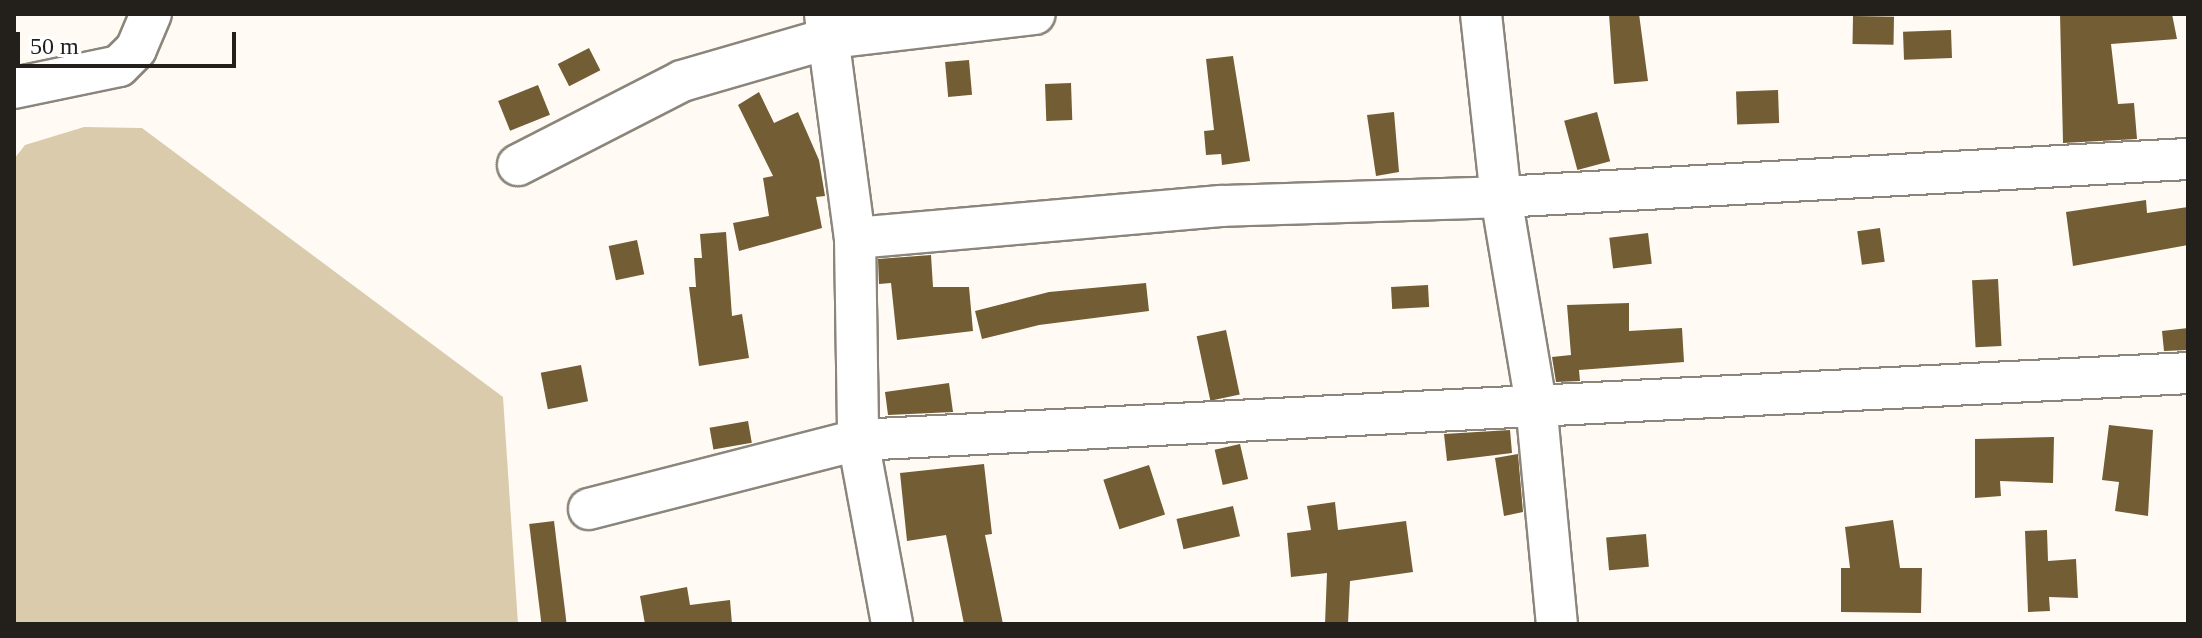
<!DOCTYPE html>
<style>
body{margin:0}
#map{position:relative;width:2202px;height:638px;overflow:hidden;background:#fffbf4;font-family:"Times New Roman",serif}
div>[style]{position:absolute}
[style*='--x']{left:calc(var(--x)*1px);top:calc(var(--y)*1px);width:calc(var(--w)*1px);rotate:calc(var(--a)*1deg)}
.green>*{inset:0;background:#dbcbad}
.building>*{inset:0;background:#725d35;transform-origin:0 0}
.roads{filter:drop-shadow(2px 0 #8b857b) drop-shadow(-2px 0 #8b857b) drop-shadow(0 2px #8b857b) drop-shadow(0 -2px #8b857b)}
.minor>*{height:40px;margin:-20px;padding:0 20px;transform-origin:20px;border-radius:20px;background:#fff}
span{translate:-50% -50%;white-space:nowrap;text-align:center;line-height:1.15;-webkit-text-stroke:8px #fff;paint-order:stroke}
.frame{position:absolute;inset:0;border:16px solid #23201c;pointer-events:none}
.scale{position:absolute;left:16px;top:32px;width:220px;height:36px;box-sizing:border-box;border:4px solid #23201c;border-top:0;padding-left:10px;font-size:24px;line-height:28px;white-space:nowrap;color:#23201c;-webkit-text-stroke:6px #fff;paint-order:stroke}
</style>
<div id="map">
<div class="green">
<div style="clip-path:polygon(84px 127px,142px 128px,503px 397px,518px 624px,14px 624px,14px 159px,25px 145px)"></div>
</div>
<div class="building">
<div style="clip-path:polygon(1609px 14px,1639px 14px,1648px 81px,1614px 84px)"></div>
<div style="clip-path:polygon(2060px 14px,2172px 14px,2177px 39px,2111px 44px,2118px 104px,2134px 103px,2137px 139px,2063px 143px)"></div>
<div style="left:1853px;top:16px;width:41px;height:28px;rotate:1deg"></div>
<div style="left:1951px;top:30px;width:28px;height:48px;rotate:88deg"></div>
<div style="left:589px;top:48px;width:25px;height:35px;rotate:63deg"></div>
<div style="clip-path:polygon(1233px 56px,1250px 161px,1222px 165px,1221px 154px,1206px 155px,1204px 131px,1214px 130px,1206px 59px)"></div>
<div style="left:969px;top:60px;width:35px;height:24px;rotate:85deg"></div>
<div style="left:1071px;top:83px;width:37px;height:26px;rotate:88deg"></div>
<div style="left:538px;top:85px;width:32px;height:43px;rotate:68deg"></div>
<div style="left:1778px;top:90px;width:33px;height:42px;rotate:88deg"></div>
<div style="clip-path:polygon(759px 92px,774px 123px,798px 112px,819px 160px,825px 196px,816px 197px,822px 228px,739px 251px,733px 223px,769px 216px,763px 178px,773px 176px,738px 105px)"></div>
<div style="clip-path:polygon(1394px 112px,1399px 172px,1376px 176px,1367px 115px)"></div>
<div style="left:1597px;top:112px;width:51px;height:34px;rotate:75deg"></div>
<div style="clip-path:polygon(2146px 200px,2147px 213px,2188px 207px,2188px 245px,2073px 266px,2066px 212px)"></div>
<div style="left:1880px;top:228px;width:34px;height:23px;rotate:82deg"></div>
<div style="clip-path:polygon(726px 232px,732px 316px,742px 314px,749px 358px,699px 366px,689px 287px,696px 287px,694px 258px,702px 258px,700px 234px)"></div>
<div style="left:1648px;top:233px;width:31px;height:39px;rotate:83deg"></div>
<div style="left:637px;top:240px;width:35px;height:29px;rotate:78deg"></div>
<div style="clip-path:polygon(931px 255px,933px 287px,969px 287px,973px 331px,897px 340px,891px 283px,879px 284px,878px 259px)"></div>
<div style="left:1998px;top:279px;width:67px;height:26px;rotate:87deg"></div>
<div style="clip-path:polygon(1146px 283px,1149px 311px,1039px 325px,982px 339px,975px 311px,1049px 292px)"></div>
<div style="left:1428px;top:285px;width:22px;height:37px;rotate:87deg"></div>
<div style="clip-path:polygon(1629px 303px,1629px 331px,1682px 328px,1684px 362px,1579px 370px,1580px 381px,1556px 382px,1552px 357px,1571px 355px,1567px 305px)"></div>
<div style="clip-path:polygon(2188px 328px,2188px 350px,2164px 351px,2162px 331px)"></div>
<div style="left:1226px;top:330px;width:66px;height:30px;rotate:78deg"></div>
<div style="left:581px;top:365px;width:37px;height:41px;rotate:79deg"></div>
<div style="clip-path:polygon(949px 383px,953px 412px,888px 415px,885px 392px)"></div>
<div style="left:748px;top:421px;width:22px;height:39px;rotate:80deg"></div>
<div style="clip-path:polygon(2109px 425px,2153px 430px,2148px 516px,2115px 511px,2119px 482px,2102px 480px)"></div>
<div style="clip-path:polygon(1510px 430px,1512px 453px,1447px 461px,1444px 434px)"></div>
<div style="clip-path:polygon(2054px 437px,2053px 483px,2000px 481px,2001px 496px,1975px 498px,1975px 439px)"></div>
<div style="left:1240px;top:444px;width:36px;height:26px;rotate:77deg"></div>
<div style="clip-path:polygon(1518px 454px,1523px 512px,1504px 516px,1495px 458px)"></div>
<div style="clip-path:polygon(984px 464px,992px 534px,985px 535px,1003px 624px,964px 624px,946px 535px,907px 541px,900px 473px)"></div>
<div style="left:1149px;top:465px;width:52px;height:48px;rotate:72deg"></div>
<div style="clip-path:polygon(1335px 502px,1338px 530px,1406px 521px,1413px 572px,1350px 581px,1348px 624px,1325px 624px,1327px 573px,1291px 577px,1287px 533px,1311px 530px,1307px 506px)"></div>
<div style="left:1233px;top:506px;width:31px;height:58px;rotate:77deg"></div>
<div style="clip-path:polygon(1893px 520px,1900px 568px,1922px 568px,1921px 613px,1841px 612px,1841px 568px,1850px 568px,1845px 527px)"></div>
<div style="left:554px;top:521px;width:104px;height:25px;rotate:83deg"></div>
<div style="clip-path:polygon(2047px 530px,2048px 561px,2076px 559px,2078px 598px,2049px 597px,2050px 611px,2028px 612px,2025px 531px)"></div>
<div style="left:1646px;top:534px;width:33px;height:40px;rotate:85deg"></div>
<div style="clip-path:polygon(687px 587px,690px 605px,730px 600px,732px 624px,645px 624px,640px 596px)"></div>
</div>
<div class="roads">
<div class="minor">
<div style="--x:825;--y:14;--w:226;--a:82.4"></div>
<div style="--x:855;--y:238;--w:202;--a:89.1"></div>
<div style="--x:858;--y:440;--w:187;--a:79.5"></div>
<div style="--x:1481;--y:14;--w:184;--a:83.8"></div>
<div style="--x:1501;--y:197;--w:209;--a:80.4"></div>
<div style="--x:1536;--y:403;--w:222;--a:84.6"></div>
<div style="--x:14;--y:88;--w:107;--a:-11.8"></div>
<div style="--x:119;--y:66;--w:24;--a:-45"></div>
<div style="--x:136;--y:49;--w:38;--a:-67"></div>
<div style="--x:518;--y:165;--w:184;--a:-27.1"></div>
<div style="--x:682;--y:81;--w:154;--a:-16.2"></div>
<div style="--x:830;--y:38;--w:206;--a:-6.7"></div>
<div style="--x:855;--y:238;--w:367;--a:-5"></div>
<div style="--x:1221;--y:206;--w:280;--a:-1.8"></div>
<div style="--x:1501;--y:197;--w:688;--a:-3.17"></div>
<div style="--x:589;--y:509;--w:278;--a:-14.4"></div>
<div style="--x:858;--y:440;--w:1332;--a:-2.88"></div>
</div>
</div>
<div class="frame"></div>
<div class="scale">50 m</div>
</div>
